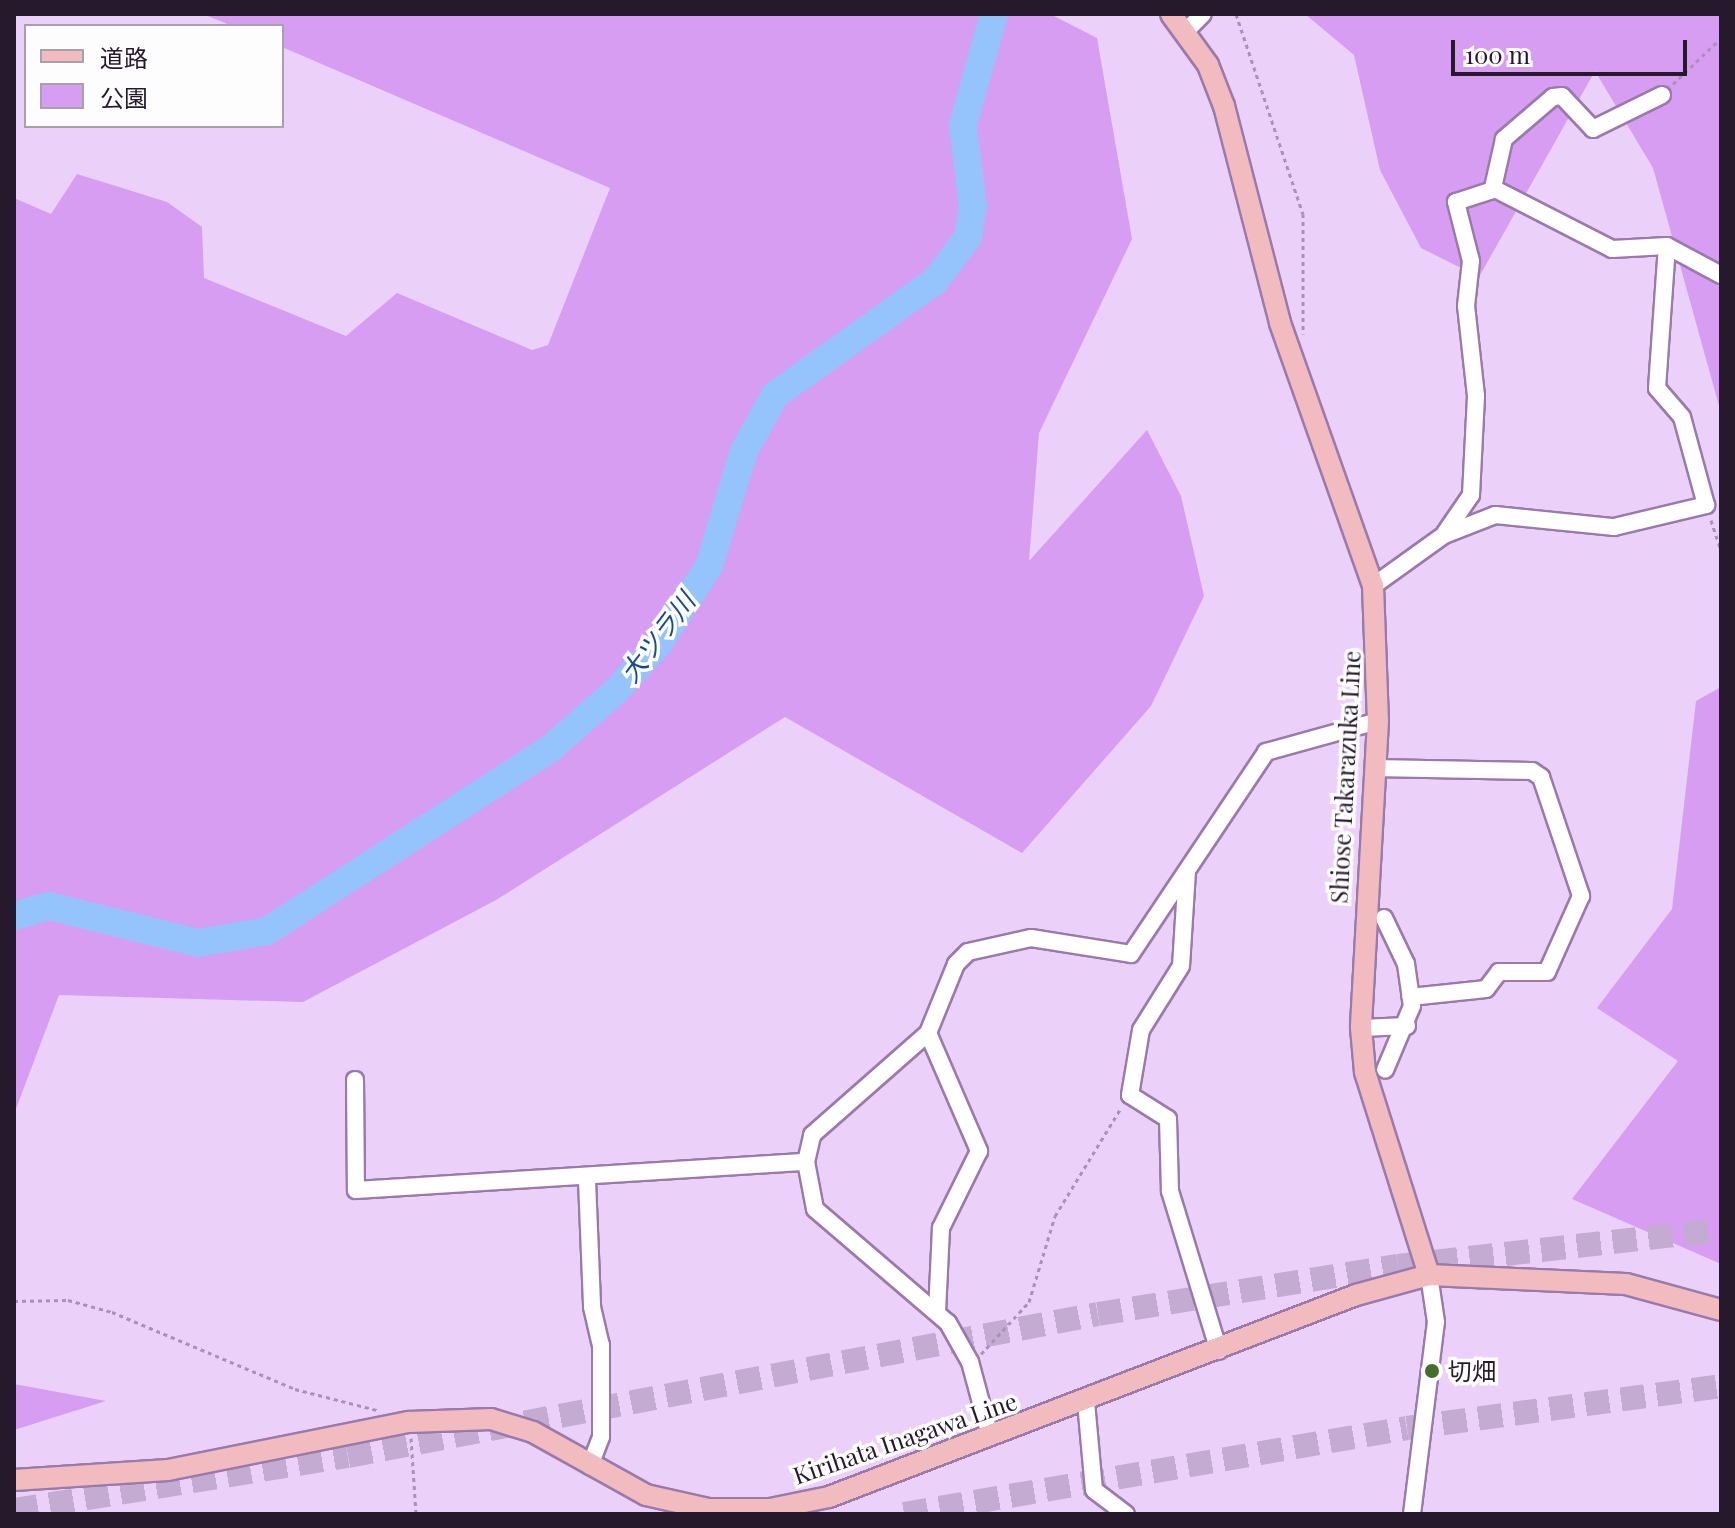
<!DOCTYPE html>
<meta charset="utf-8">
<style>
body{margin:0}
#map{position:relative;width:1735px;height:1528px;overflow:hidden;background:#ebd0fa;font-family:"Playfair Display","Noto Sans JP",serif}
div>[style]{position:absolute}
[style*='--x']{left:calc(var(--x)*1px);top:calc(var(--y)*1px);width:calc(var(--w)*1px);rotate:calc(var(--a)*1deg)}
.green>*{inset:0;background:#d69df3}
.river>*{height:28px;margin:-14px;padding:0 14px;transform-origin:14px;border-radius:14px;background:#95c3fb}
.highway-tunnel>*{height:24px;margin-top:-12px;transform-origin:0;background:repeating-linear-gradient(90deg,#c4abd1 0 24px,transparent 0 36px)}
.path>*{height:3px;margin-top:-1.5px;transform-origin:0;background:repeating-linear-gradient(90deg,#a993b5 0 4px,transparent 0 8px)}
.roads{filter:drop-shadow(2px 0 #9a7aab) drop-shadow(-2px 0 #9a7aab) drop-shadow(0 2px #9a7aab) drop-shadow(0 -2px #9a7aab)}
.minor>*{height:16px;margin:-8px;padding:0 8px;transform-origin:8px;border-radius:8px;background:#fff}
.major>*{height:20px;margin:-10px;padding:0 10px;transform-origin:10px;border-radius:10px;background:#f2bbc0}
.dots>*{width:22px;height:22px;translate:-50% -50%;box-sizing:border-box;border:4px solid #fdfdfd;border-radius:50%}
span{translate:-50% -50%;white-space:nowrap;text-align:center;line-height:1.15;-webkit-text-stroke:7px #fdfdfd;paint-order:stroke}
.street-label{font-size:24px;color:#26192c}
.poi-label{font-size:24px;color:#26192c}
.left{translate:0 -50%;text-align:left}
.water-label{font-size:26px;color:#174c87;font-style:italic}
.frame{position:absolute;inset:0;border:16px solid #26192c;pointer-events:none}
.legend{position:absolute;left:24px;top:24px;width:260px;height:104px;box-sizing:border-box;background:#fdfdfd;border:2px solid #a7a2a9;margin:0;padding:10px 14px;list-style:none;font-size:24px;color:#26192c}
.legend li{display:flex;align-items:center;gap:16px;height:40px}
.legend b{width:40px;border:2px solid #a7a2a9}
.scale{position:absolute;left:1451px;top:40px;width:236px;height:36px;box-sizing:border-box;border:4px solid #26192c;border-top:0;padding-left:10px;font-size:24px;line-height:28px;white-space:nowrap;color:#26192c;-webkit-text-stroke:6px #fdfdfd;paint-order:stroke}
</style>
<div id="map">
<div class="green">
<div style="clip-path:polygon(203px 14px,1050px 14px,1097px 38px,1132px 239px,1039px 433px,1029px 561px,1147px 430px,1181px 496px,1204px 596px,1151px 706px,1022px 853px,785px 717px,496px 900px,303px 1002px,59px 995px,14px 1114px,14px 198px,51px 214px,77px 174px,167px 202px,202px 227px,204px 278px,346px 336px,397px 293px,532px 350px,548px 345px,610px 188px,282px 47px,282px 26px,232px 26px)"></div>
<div style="clip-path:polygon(1305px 14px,1721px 14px,1721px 413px,1653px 168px,1595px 71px,1479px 277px,1421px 248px,1380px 170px,1354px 55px)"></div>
<div style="clip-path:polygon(1721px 687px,1721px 1264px,1572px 1199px,1678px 1061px,1597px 1008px,1672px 909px,1696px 701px)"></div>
<div style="clip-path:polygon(14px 1384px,106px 1401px,14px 1430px)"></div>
</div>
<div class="river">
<div style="--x:14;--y:916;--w:36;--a:-16"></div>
<div style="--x:49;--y:906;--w:154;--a:13.9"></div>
<div style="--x:198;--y:943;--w:70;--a:-9.9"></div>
<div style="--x:267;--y:931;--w:339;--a:-32.8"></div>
<div style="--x:552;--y:747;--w:88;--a:-41.3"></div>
<div style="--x:618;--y:689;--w:62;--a:-48.3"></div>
<div style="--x:659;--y:643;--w:92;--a:-57"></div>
<div style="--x:709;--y:566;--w:120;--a:-73.1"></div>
<div style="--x:744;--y:451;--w:64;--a:-61"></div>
<div style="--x:775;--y:395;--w:196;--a:-35.5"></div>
<div style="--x:935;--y:281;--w:55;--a:-53.1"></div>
<div style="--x:968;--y:237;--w:30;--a:-81"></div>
<div style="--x:973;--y:207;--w:83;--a:-97"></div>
<div style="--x:963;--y:125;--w:115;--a:-74.4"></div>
</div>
<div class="highway-tunnel">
<div style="--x:14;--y:1510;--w:338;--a:-9.2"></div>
<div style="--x:348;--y:1456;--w:763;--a:-10.72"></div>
<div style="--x:1098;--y:1314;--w:304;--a:-9.1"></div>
<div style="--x:1398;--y:1266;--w:325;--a:-6.4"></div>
<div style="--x:904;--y:1514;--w:510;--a:-9.7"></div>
<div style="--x:1407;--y:1428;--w:317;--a:-7.6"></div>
</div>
<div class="path">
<div style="--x:1236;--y:14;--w:211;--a:71.5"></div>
<div style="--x:1303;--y:214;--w:120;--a:90"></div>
<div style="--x:1673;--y:84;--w:66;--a:-43.8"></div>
<div style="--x:1711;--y:520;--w:33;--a:72"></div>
<div style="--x:14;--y:1301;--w:54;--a:-1.1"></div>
<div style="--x:68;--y:1300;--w:46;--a:15.3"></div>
<div style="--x:112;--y:1312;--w:199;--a:22.8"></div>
<div style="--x:295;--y:1389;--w:85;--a:14.4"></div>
<div style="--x:981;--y:1354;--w:71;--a:-47.3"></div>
<div style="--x:1029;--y:1302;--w:90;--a:-73.2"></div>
<div style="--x:1055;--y:1216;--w:127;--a:-58.6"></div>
<div style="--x:411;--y:1438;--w:76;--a:86.2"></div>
</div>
<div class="roads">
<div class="minor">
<div style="--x:1185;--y:32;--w:25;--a:-45"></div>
<div style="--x:1662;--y:95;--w:77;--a:153.8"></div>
<div style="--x:1593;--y:129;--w:45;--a:-133.2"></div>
<div style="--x:1562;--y:96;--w:9;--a:174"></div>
<div style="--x:1553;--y:97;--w:65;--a:139.4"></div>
<div style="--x:1504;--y:139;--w:50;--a:102.7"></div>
<div style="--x:1493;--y:188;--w:134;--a:27.1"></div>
<div style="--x:1612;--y:249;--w:55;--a:-3.1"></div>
<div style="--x:1445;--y:533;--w:46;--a:-55.6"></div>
<div style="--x:1471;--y:495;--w:99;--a:-87.1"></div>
<div style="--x:1476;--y:396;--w:91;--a:-96.3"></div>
<div style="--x:1466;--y:306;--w:45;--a:-83.7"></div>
<div style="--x:1471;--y:261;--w:61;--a:-104.3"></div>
<div style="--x:1456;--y:202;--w:40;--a:-18"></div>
<div style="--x:1373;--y:586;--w:87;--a:-35.7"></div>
<div style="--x:1444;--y:535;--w:55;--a:-21.4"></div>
<div style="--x:1495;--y:515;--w:120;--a:5.8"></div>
<div style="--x:1614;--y:527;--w:95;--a:-13.4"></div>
<div style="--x:1706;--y:505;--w:91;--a:-105.3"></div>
<div style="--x:1682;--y:417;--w:38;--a:-131"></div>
<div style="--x:1657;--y:388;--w:142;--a:-86"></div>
<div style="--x:1667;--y:246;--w:61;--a:28.2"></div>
<div style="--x:1374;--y:768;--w:158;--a:1.1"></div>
<div style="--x:1532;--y:771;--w:11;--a:34"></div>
<div style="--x:1541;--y:777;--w:126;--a:71.4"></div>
<div style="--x:1581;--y:896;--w:83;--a:114.1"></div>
<div style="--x:1547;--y:972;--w:48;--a:180"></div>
<div style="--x:1499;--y:972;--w:21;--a:127"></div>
<div style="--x:1486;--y:989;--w:76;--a:174"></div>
<div style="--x:1187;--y:871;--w:95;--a:93.6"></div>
<div style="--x:1181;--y:966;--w:75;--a:122"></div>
<div style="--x:1141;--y:1030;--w:66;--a:99.6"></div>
<div style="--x:1130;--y:1095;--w:45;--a:32.3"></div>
<div style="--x:1168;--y:1119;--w:72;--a:88.4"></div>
<div style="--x:1170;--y:1191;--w:167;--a:73"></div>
<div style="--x:1384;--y:918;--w:51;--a:64.4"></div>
<div style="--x:1406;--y:964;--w:42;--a:81.9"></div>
<div style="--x:1412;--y:1006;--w:69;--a:112.9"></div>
<div style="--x:1361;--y:1028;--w:46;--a:-2.5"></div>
<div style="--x:928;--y:1033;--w:129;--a:66.6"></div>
<div style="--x:979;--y:1151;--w:86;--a:116.3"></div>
<div style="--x:941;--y:1228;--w:85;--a:92.7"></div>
<div style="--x:355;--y:1080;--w:110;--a:89.5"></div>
<div style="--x:356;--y:1190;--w:451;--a:-3.6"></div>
<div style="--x:587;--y:1180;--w:127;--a:87.7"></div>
<div style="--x:592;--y:1307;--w:39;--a:77"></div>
<div style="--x:601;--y:1345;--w:92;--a:90"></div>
<div style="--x:601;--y:1437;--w:31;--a:111"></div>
<div style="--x:1086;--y:1402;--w:88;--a:84.8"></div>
<div style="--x:1094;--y:1490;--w:40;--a:37"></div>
<div style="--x:990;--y:1436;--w:77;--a:-105.1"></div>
<div style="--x:970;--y:1362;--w:45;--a:-119.4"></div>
<div style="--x:948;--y:1323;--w:175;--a:-139.4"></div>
<div style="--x:815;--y:1209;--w:48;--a:-100.8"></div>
<div style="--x:806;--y:1162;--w:28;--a:-77"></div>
<div style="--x:812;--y:1135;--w:154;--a:-41.3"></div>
<div style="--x:928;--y:1033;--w:74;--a:-67.9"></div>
<div style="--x:956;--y:964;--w:17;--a:-45"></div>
<div style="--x:968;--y:952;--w:65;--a:-12.5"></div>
<div style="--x:1031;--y:938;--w:101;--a:9.1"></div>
<div style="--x:1131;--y:954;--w:243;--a:-56.2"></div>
<div style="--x:1266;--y:752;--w:116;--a:-15.5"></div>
<div style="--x:1412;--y:1514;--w:193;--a:-82.9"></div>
<div style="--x:1436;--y:1322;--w:48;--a:-98.5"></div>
</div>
<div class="major">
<div style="--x:1171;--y:14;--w:63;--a:54"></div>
<div style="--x:1208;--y:65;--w:44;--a:68.7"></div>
<div style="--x:1224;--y:106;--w:224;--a:75.5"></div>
<div style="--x:1280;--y:323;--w:279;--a:70.5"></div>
<div style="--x:1373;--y:586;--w:135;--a:87.9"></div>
<div style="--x:1378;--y:721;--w:307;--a:93.2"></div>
<div style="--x:1361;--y:1028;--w:44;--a:84.8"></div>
<div style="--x:1365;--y:1072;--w:213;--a:72.5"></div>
<div style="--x:14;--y:1480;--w:154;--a:-3.7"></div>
<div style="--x:168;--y:1470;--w:246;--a:-11.3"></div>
<div style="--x:409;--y:1422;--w:82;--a:-2.1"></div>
<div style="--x:491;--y:1419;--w:44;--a:17.2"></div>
<div style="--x:533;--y:1432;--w:129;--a:29.1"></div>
<div style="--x:646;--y:1495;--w:64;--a:12.7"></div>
<div style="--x:708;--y:1509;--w:62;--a:0"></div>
<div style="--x:770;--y:1509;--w:60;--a:-11.5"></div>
<div style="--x:829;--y:1497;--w:564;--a:-20.97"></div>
<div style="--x:1356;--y:1295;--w:76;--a:-15.3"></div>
<div style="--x:1429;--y:1275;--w:197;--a:2.6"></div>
<div style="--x:1626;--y:1284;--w:98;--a:15.3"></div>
</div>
</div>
<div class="dots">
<div style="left:1432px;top:1371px;background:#466e29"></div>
</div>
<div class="street-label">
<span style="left:1345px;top:777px;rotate:-87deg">Shiose Takarazuka Line</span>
<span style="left:905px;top:1438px;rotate:-19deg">Kirihata Inagawa Line</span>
</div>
<div class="poi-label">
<span class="left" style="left:1448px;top:1371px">切畑</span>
</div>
<div class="water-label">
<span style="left:657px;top:637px;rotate:-53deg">大ツラ川</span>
</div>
<div class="frame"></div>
<ul class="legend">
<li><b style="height:10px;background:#f2bbc0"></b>道路</li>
<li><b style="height:22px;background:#d69df3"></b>公園</li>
</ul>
<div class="scale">100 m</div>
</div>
